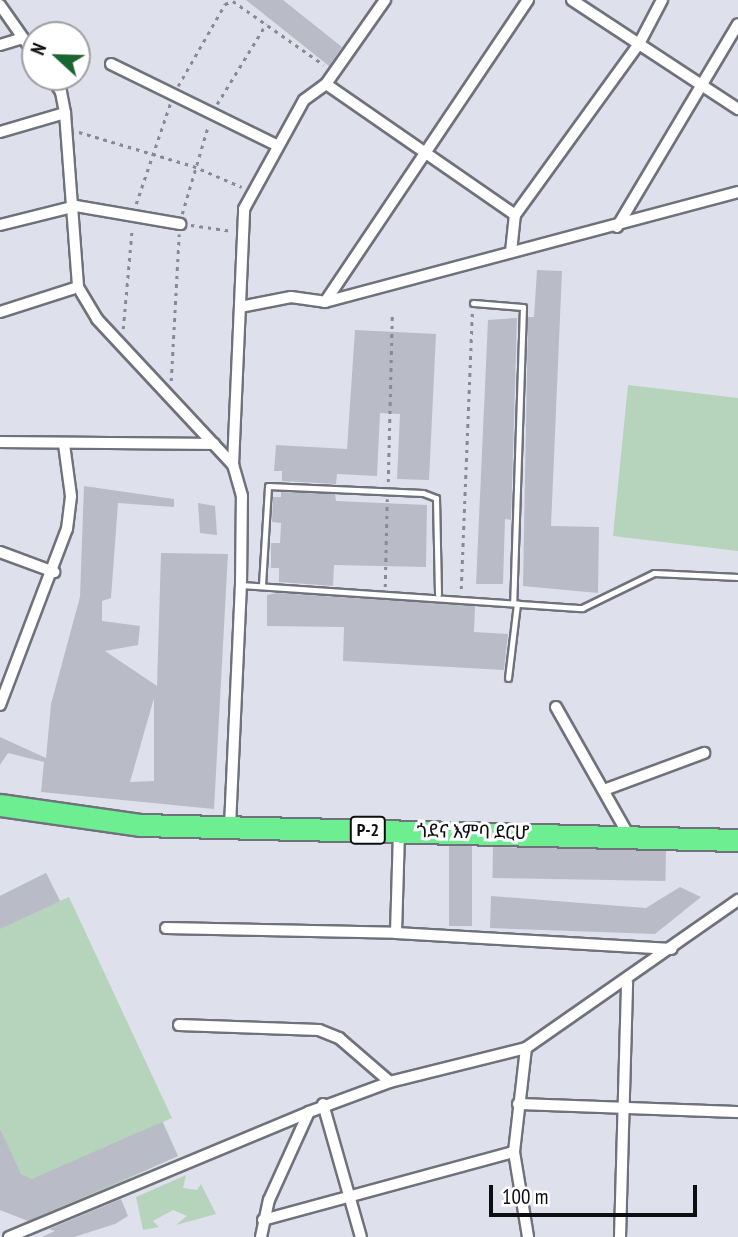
<!DOCTYPE html>
<meta charset="utf-8">
<style>
body{margin:0}
#map{position:relative;width:738px;height:1237px;overflow:hidden;background:#dee1ec;font-family:"PT Sans Narrow","Noto Sans Ethiopic",sans-serif}
div>[style]{position:absolute}
[style*='--x']{left:calc(var(--x)*1px);top:calc(var(--y)*1px);width:calc(var(--w)*1px);rotate:calc(var(--a)*1deg)}
.green>*{inset:0;background:#b6d3bb}
.building>*{inset:0;background:#b9bcc6;transform-origin:0 0}
.path>*{height:2.5px;margin-top:-1.25px;transform-origin:0;background:repeating-linear-gradient(90deg,#888a91 0 3.5px,transparent 0 8.5px)}
.roads{filter:drop-shadow(2px 0 #70727b) drop-shadow(-2px 0 #70727b) drop-shadow(0 2px #70727b) drop-shadow(0 -2px #70727b)}
.lane>*{height:5px;margin:-2.5px;padding:0 2.5px;transform-origin:2.5px;border-radius:2.5px;background:#fff}
.street>*{height:10px;margin:-5px;padding:0 5px;transform-origin:5px;border-radius:5px;background:#fff}
.highway>*{height:21px;margin:-10.5px;padding:0 10.5px;transform-origin:10.5px;border-radius:10.5px;background:#6dee90}
span{translate:-50% -50%;white-space:nowrap;text-align:center;line-height:1.15;-webkit-text-stroke:6px #fff;paint-order:stroke}
.shield-label span{padding:2px 5px;background:#fff;border:2px solid;border-radius:5px;-webkit-text-stroke-width:0}
.shield-label{font-size:18px;color:#0d0e11;font-weight:700}
.street-label{font-size:19px;color:#0d0e11}
.north{position:absolute;left:21px;top:21px;width:70px;height:70px;box-sizing:border-box;background:#fff;border:2px solid #9e9fa0;border-radius:50%;rotate:292deg;font-size:19px;font-weight:700;line-height:28px;text-align:center;color:#0d0e11}
.north::after{content:'';display:block;margin:auto;width:24px;height:32px;background:#1b6533;clip-path:polygon(50% 0,100% 100%,50% 72%,0 100%)}
.scale{position:absolute;left:489px;top:1185px;width:208px;height:32px;box-sizing:border-box;border:4px solid #0d0e11;border-top:0;padding-left:9px;font-size:21px;line-height:24px;white-space:nowrap;color:#0d0e11;-webkit-text-stroke:5px #fff;paint-order:stroke}
</style>
<div id="map">
<div class="green">
<div style="clip-path:polygon(628px 385px,738px 398px,738px 551px,613px 536px)"></div>
<div style="clip-path:polygon(46px 873px,60px 901px,69px 897px,172px 1118px,163px 1122px,178px 1156px,33px 1222px,0 1210px,0 896px)"></div>
<div style="clip-path:polygon(186px 1175px,183px 1188px,197px 1190px,201px 1184px,216px 1214px,176px 1225px,187px 1216px,173px 1210px,153px 1221px,159px 1227px,143px 1230px,136px 1197px)"></div>
</div>
<div class="building">
<div style="clip-path:polygon(246px 0,283px 0,342px 47px,329px 66px)"></div>
<div style="clip-path:polygon(537px 270px,562px 271px,551px 526px,599px 527px,598px 593px,523px 586px,528px 317px,534px 317px)"></div>
<div style="clip-path:polygon(517px 318px,511px 520px,505px 519px,503px 584px,476px 584px,488px 320px)"></div>
<div style="clip-path:polygon(355px 330px,436px 334px,429px 480px,397px 479px,400px 414px,380px 413px,377px 476px,337px 474px,336px 484px,282px 481px,282px 471px,274px 471px,276px 445px,347px 449px)"></div>
<div style="clip-path:polygon(evenodd,84px 486px,174px 499px,174px 507px,118px 503px,111px 598px,102px 601px,102px 621px,140px 626px,138px 645px,105px 651px,157px 686px,161px 553px,228px 554px,214px 809px,41px 792px,44px 762px,8px 753px,0 765px,0 737px,46px 758px,51px 704px,80px 597px,84px 486px,154px 698px,154px 781px,130px 782px,154px 698px)"></div>
<div style="clip-path:polygon(281px 492px,335px 494px,336px 501px,427px 505px,426px 567px,334px 565px,333px 586px,279px 582px,279px 568px,271px 568px,271px 543px,280px 543px,281px 523px,272px 522px,273px 497px,281px 497px)"></div>
<div style="clip-path:polygon(198px 503px,215px 506px,217px 535px,200px 533px)"></div>
<div style="clip-path:polygon(278px 593px,475px 606px,474px 632px,508px 634px,504px 670px,343px 661px,344px 627px,267px 626px,267px 595px)"></div>
<div style="left:449px;top:846px;width:23px;height:80px"></div>
<div style="left:493px;top:847px;width:173px;height:31px;rotate:1deg"></div>
<div style="clip-path:polygon(46px 873px,60px 901px,0 929px,0 896px)"></div>
<div style="clip-path:polygon(680px 887px,701px 897px,655px 934px,490px 928px,491px 896px,646px 908px)"></div>
<div style="clip-path:polygon(162px 1122px,178px 1156px,28px 1221px,0 1210px,0 1129px,21px 1174px,32px 1179px)"></div>
<div style="clip-path:polygon(121px 1199px,128px 1216px,115px 1224px,74px 1237px,42px 1237px,55px 1231px,49px 1229px)"></div>
</div>
<div class="path">
<div style="--x:178;--y:86;--w:95;--a:-60.2"></div>
<div style="--x:225;--y:4;--w:9;--a:-21"></div>
<div style="--x:233;--y:1;--w:111;--a:35.1"></div>
<div style="--x:217;--y:104;--w:94;--a:-58.5"></div>
<div style="--x:79;--y:132;--w:119;--a:16.6"></div>
<div style="--x:193;--y:166;--w:53;--a:23.2"></div>
<div style="--x:136;--y:204;--w:106;--a:-71.2"></div>
<div style="--x:182;--y:214;--w:92;--a:-73.5"></div>
<div style="--x:191;--y:225;--w:42;--a:8.1"></div>
<div style="--x:123;--y:329;--w:101;--a:-84.9"></div>
<div style="--x:171;--y:381;--w:147;--a:-86.9"></div>
<div style="--x:388;--y:482;--w:167;--a:-88.6"></div>
<div style="--x:385;--y:587;--w:88;--a:-88.7"></div>
<div style="--x:461;--y:589;--w:276;--a:-87.7"></div>
</div>
<div class="roads">
<div class="lane">
<div style="--x:473;--y:303;--w:50;--a:4.6"></div>
<div style="--x:523;--y:307;--w:296;--a:91.9"></div>
<div style="--x:241;--y:585;--w:342;--a:3.9"></div>
<div style="--x:582;--y:608;--w:80;--a:-25.9"></div>
<div style="--x:654;--y:573;--w:84;--a:2.7"></div>
<div style="--x:262;--y:585;--w:99;--a:-86.5"></div>
<div style="--x:268;--y:486;--w:155;--a:2.6"></div>
<div style="--x:423;--y:493;--w:14;--a:21"></div>
<div style="--x:436;--y:498;--w:96;--a:88.8"></div>
<div style="--x:508;--y:678;--w:75;--a:-83.1"></div>
</div>
<div class="street">
<div style="--x:572;--y:0;--w:199;--a:33.3"></div>
<div style="--x:0;--y:5;--w:61;--a:55"></div>
<div style="--x:0;--y:45;--w:24;--a:-17"></div>
<div style="--x:111;--y:64;--w:184;--a:26.1"></div>
<div style="--x:51;--y:77;--w:18;--a:56"></div>
<div style="--x:61;--y:92;--w:21;--a:79"></div>
<div style="--x:65;--y:113;--w:174;--a:85.7"></div>
<div style="--x:78;--y:287;--w:37;--a:59"></div>
<div style="--x:97;--y:319;--w:200;--a:47"></div>
<div style="--x:326;--y:84;--w:230;--a:34.7"></div>
<div style="--x:0;--y:132;--w:68;--a:-16.3"></div>
<div style="--x:0;--y:225;--w:78;--a:-14"></div>
<div style="--x:76;--y:206;--w:106;--a:9.8"></div>
<div style="--x:617;--y:227;--w:236;--a:-59.2"></div>
<div style="--x:511;--y:252;--w:37;--a:-84"></div>
<div style="--x:515;--y:215;--w:211;--a:-54.1"></div>
<div style="--x:639;--y:44;--w:50;--a:-62.4"></div>
<div style="--x:325;--y:302;--w:364;--a:-56.1"></div>
<div style="--x:240;--y:307;--w:52;--a:-11.1"></div>
<div style="--x:291;--y:297;--w:34;--a:8"></div>
<div style="--x:325;--y:302;--w:427;--a:-14.9"></div>
<div style="--x:0;--y:312;--w:82;--a:-17.8"></div>
<div style="--x:0;--y:442;--w:214;--a:0.5"></div>
<div style="--x:0;--y:552;--w:58;--a:20.3"></div>
<div style="--x:0;--y:705;--w:188;--a:-69.2"></div>
<div style="--x:67;--y:529;--w:33;--a:-83"></div>
<div style="--x:71;--y:496;--w:52;--a:-97.7"></div>
<div style="--x:556;--y:707;--w:148;--a:60.5"></div>
<div style="--x:604;--y:790;--w:107;--a:-20.3"></div>
<div style="--x:230;--y:826;--w:241;--a:-87.4"></div>
<div style="--x:241;--y:585;--w:89;--a:-89.4"></div>
<div style="--x:242;--y:496;--w:32;--a:-106"></div>
<div style="--x:233;--y:465;--w:256;--a:-87.5"></div>
<div style="--x:244;--y:209;--w:124;--a:-61.2"></div>
<div style="--x:304;--y:100;--w:27;--a:-36"></div>
<div style="--x:326;--y:84;--w:103;--a:-54.9"></div>
<div style="--x:166;--y:928;--w:230;--a:1.2"></div>
<div style="--x:396;--y:933;--w:276;--a:3.3"></div>
<div style="--x:396;--y:933;--w:102;--a:-88.3"></div>
<div style="--x:179;--y:1025;--w:140;--a:2"></div>
<div style="--x:319;--y:1030;--w:22;--a:22"></div>
<div style="--x:339;--y:1038;--w:67;--a:40.8"></div>
<div style="--x:526;--y:1048;--w:105;--a:96.6"></div>
<div style="--x:514;--y:1152;--w:86;--a:80.6"></div>
<div style="--x:323;--y:1104;--w:138;--a:74.1"></div>
<div style="--x:518;--y:1104;--w:220;--a:2.1"></div>
<div style="--x:263;--y:1220;--w:260;--a:-15.2"></div>
<div style="--x:9;--y:1237;--w:325;--a:-22.6"></div>
<div style="--x:261;--y:1237;--w:38;--a:-78"></div>
<div style="--x:269;--y:1200;--w:97;--a:-65.6"></div>
<div style="--x:309;--y:1112;--w:86;--a:-20.3"></div>
<div style="--x:390;--y:1082;--w:140;--a:-14"></div>
<div style="--x:526;--y:1048;--w:259;--a:-34.9"></div>
<div style="--x:620;--y:1237;--w:255;--a:-88.4"></div>
</div>
<div class="highway">
<div style="--x:0;--y:805;--w:141;--a:8.1"></div>
<div style="--x:140;--y:825;--w:598;--a:1.44"></div>
</div>
</div>
<div class="shield-label">
<span style="left:368px;top:830px">P-2</span>
</div>
<div class="street-label">
<span style="left:473px;top:832px;rotate:1deg">ጎደና እምባ ደርሆ</span>
</div>
<div class="north">N</div>
<div class="scale">100 m</div>
</div>
